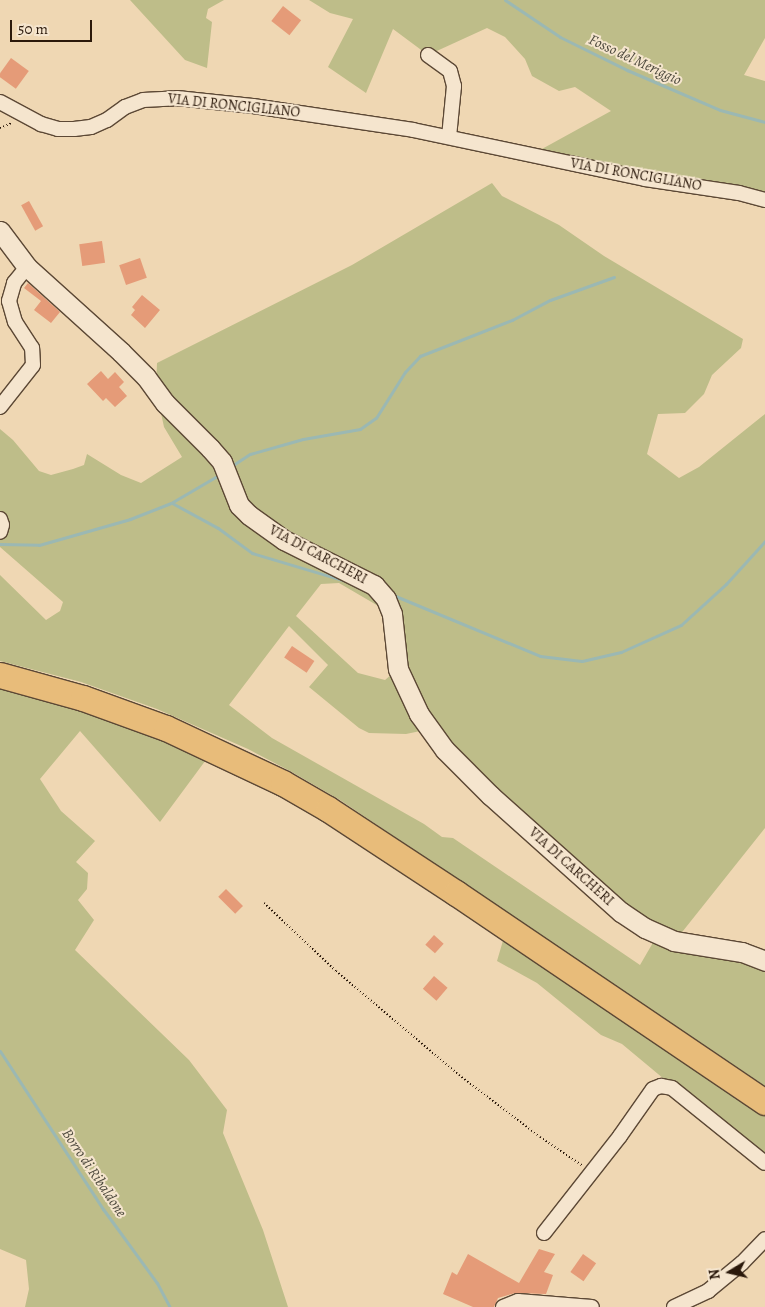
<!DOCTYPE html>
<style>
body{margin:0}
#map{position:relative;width:765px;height:1307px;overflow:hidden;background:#efd7b3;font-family:Alegreya,serif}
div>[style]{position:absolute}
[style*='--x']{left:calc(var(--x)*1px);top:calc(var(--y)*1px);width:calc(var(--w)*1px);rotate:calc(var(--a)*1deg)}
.green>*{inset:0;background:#bebd89}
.stream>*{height:3px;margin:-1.5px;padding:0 1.5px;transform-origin:1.5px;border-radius:1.5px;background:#9bb8b3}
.building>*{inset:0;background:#e59b78;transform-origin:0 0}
.path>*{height:2px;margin-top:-1px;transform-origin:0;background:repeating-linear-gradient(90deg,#2b190b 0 1px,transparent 0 3.5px)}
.roads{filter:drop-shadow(1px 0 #5c4835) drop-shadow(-1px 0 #5c4835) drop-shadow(0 1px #5c4835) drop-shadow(0 -1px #5c4835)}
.street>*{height:14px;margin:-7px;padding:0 7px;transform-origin:7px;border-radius:7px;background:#f5e5ce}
.secondary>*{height:19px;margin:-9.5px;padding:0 9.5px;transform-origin:9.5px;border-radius:9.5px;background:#f5e5ce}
.highway>*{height:25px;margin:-12.5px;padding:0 12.5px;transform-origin:12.5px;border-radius:12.5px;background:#e8bc7a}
span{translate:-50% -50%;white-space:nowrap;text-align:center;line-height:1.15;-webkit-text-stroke:4px #f5e5ce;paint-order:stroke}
.street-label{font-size:14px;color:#2b190b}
.water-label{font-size:15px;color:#4d493d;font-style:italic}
.north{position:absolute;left:705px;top:1247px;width:50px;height:50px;-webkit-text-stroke:4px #f5e5ce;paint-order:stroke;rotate:261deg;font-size:14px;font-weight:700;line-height:20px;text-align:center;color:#2b190b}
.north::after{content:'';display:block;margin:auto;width:18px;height:22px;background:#2b190b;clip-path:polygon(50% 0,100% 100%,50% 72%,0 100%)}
.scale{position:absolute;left:10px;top:20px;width:82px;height:22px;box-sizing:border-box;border:2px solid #2b190b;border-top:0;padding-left:6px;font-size:15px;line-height:18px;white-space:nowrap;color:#2b190b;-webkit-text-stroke:4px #f5e5ce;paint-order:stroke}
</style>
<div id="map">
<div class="green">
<div style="clip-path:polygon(130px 0,224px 0,208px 9px,206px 18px,212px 22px,207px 68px,185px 60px)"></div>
<div style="clip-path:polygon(309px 0,765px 0,765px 38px,744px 75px,765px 81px,765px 200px,531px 155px,611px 111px,575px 87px,559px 91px,532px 76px,525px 59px,505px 37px,487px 28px,428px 55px,393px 29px,366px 93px,328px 67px,353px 19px,330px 13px)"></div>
<div style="clip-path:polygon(evenodd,492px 183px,502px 196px,559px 225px,604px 256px,743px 339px,741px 348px,712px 375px,704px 394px,685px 413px,658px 414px,647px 454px,679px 478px,699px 467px,765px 414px,765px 828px,675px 941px,765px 961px,765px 1086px,340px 800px,290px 771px,248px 749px,157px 709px,81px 682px,0 661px,0 575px,46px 620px,60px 611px,63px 602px,0 547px,0 429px,13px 440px,39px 471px,51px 475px,73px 469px,84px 465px,87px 454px,121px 475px,141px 483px,182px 457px,164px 427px,156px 390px,157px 363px,352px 265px,492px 183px,339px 583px,392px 614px,398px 669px,385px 680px,358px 673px,296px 616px,321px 584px,339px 583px,492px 183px,289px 626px,328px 665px,309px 687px,359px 728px,369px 733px,406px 734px,430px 729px,658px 934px,640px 965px,453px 838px,442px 837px,424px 824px,272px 738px,229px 705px,289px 626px)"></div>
<div style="clip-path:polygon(0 675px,214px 749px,160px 822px,80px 731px,40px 779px,61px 811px,95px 841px,76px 862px,88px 873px,87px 889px,78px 900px,94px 920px,75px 950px,189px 1060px,227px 1110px,223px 1133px,263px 1230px,288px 1307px,25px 1307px,29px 1289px,26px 1260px,0 1249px)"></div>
<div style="clip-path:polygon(507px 927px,765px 1102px,765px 1163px,622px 1044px,601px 1035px,537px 983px,497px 961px)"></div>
</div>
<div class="stream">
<div style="--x:505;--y:0;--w:66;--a:33.9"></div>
<div style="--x:560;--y:37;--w:75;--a:26.2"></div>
<div style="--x:627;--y:70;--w:101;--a:23.3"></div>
<div style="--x:720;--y:110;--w:47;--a:14.9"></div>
<div style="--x:233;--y:465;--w:20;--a:-33"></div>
<div style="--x:250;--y:454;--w:55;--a:-15.8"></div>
<div style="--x:303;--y:439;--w:58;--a:-10"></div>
<div style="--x:360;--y:429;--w:19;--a:-35"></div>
<div style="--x:376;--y:418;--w:54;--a:-57.8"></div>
<div style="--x:405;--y:372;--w:22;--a:-47"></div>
<div style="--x:420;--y:356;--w:99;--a:-21.4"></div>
<div style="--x:512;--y:320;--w:43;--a:-27.8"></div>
<div style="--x:550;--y:300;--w:68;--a:-19.8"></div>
<div style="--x:172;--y:503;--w:52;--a:28.5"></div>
<div style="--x:218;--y:528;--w:42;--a:36.3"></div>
<div style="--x:252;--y:553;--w:101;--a:16.6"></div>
<div style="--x:0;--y:544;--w:39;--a:1"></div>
<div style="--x:39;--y:545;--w:95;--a:-15.9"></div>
<div style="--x:130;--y:519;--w:44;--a:-21.3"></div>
<div style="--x:171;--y:503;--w:53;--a:-30.4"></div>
<div style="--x:393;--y:595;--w:159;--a:22.5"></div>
<div style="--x:540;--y:656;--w:42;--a:6.8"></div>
<div style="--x:582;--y:661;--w:40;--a:-13"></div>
<div style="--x:621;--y:652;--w:66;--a:-24.2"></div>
<div style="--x:681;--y:625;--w:61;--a:-42.3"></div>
<div style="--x:726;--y:584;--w:58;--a:-47.8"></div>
<div style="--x:0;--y:1051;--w:189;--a:56.9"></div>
<div style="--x:103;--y:1209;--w:92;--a:53.9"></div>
<div style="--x:157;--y:1283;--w:27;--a:62"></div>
</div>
<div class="building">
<div style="left:283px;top:6px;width:23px;height:19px;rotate:38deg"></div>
<div style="left:11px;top:58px;width:22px;height:22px;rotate:36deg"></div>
<div style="left:29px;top:201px;width:29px;height:9px;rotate:61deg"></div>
<div style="left:102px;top:241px;width:22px;height:23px;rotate:82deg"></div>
<div style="left:140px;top:258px;width:21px;height:22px;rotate:71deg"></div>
<div style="clip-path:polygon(28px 283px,60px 312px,51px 323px,34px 310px,41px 301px,24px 288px)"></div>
<div style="clip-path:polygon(142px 295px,160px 310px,145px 328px,131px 315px,135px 310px,132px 307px)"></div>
<div style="clip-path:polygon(101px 371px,108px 379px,115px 372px,124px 382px,119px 387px,127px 396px,115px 407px,106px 398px,103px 401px,87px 384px)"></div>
<div style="left:292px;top:646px;width:27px;height:14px;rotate:34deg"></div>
<div style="left:226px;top:889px;width:24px;height:11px;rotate:45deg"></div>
<div style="left:434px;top:935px;width:13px;height:13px;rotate:42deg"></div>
<div style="left:434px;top:976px;width:18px;height:17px;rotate:41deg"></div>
<div style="clip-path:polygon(539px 1249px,555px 1254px,544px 1272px,553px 1275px,546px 1294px,515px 1293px,498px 1298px,494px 1307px,473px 1307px,443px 1294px,452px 1272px,457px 1275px,468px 1254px,519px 1283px)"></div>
<div style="left:583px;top:1254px;width:16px;height:22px;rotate:35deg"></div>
</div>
<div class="path">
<div style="--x:0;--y:128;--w:13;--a:-23"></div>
<div style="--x:264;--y:903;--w:99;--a:43.4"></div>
<div style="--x:336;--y:971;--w:161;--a:40.2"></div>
<div style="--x:459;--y:1075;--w:102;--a:37.4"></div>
<div style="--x:540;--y:1137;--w:52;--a:34"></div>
</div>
<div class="roads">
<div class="street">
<div style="--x:428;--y:55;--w:27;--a:36"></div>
<div style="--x:450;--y:71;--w:16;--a:75"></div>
<div style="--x:454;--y:86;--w:51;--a:95.6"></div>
<div style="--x:0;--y:102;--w:47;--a:28.2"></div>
<div style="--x:41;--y:124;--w:18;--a:16"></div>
<div style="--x:58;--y:129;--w:16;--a:0"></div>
<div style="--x:74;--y:129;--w:17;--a:-7"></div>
<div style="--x:91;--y:127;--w:17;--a:-24"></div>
<div style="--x:107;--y:120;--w:22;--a:-36"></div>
<div style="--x:125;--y:107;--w:19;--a:-21"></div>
<div style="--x:143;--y:100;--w:34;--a:-3"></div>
<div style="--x:177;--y:98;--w:76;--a:6"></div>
<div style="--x:253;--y:106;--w:162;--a:8.5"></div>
<div style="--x:413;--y:130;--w:237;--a:11.9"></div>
<div style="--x:645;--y:179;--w:95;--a:8.5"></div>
<div style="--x:739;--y:193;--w:27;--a:15"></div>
<div style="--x:0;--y:407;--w:53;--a:-51.8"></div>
<div style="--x:33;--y:365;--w:17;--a:-93"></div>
<div style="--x:32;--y:348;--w:31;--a:-123"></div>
<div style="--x:15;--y:322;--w:22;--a:-106"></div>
<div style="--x:9;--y:301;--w:19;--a:-74"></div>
<div style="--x:14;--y:283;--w:21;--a:-51"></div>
<div style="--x:0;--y:519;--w:6;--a:72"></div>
<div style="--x:2;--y:525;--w:7;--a:106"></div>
<div style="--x:544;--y:1233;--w:123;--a:-51.9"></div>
<div style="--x:620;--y:1136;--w:57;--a:-54.9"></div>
<div style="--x:653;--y:1089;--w:9;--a:-21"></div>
<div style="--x:661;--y:1086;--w:11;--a:10"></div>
<div style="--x:672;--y:1088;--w:119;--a:38.9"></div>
<div style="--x:503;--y:1307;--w:16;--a:-22"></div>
<div style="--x:518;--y:1301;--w:74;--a:4.6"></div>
<div style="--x:674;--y:1307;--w:38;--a:-25"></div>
<div style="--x:708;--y:1291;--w:44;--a:-39.5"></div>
<div style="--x:742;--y:1263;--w:33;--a:-46"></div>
</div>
<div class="secondary">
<div style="--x:0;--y:231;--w:45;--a:53.1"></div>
<div style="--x:27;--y:267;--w:127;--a:42.1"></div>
<div style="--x:121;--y:352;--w:35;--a:45"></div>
<div style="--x:146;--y:377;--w:32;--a:54"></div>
<div style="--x:165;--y:403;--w:64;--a:45"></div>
<div style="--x:210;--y:448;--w:18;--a:49"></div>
<div style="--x:222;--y:462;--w:46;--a:68.4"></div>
<div style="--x:239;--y:505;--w:14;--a:45"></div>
<div style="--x:249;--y:515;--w:43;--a:35.5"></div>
<div style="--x:284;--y:540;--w:101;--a:26.6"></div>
<div style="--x:374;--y:585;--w:18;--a:49"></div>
<div style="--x:386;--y:599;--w:16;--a:68"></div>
<div style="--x:392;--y:614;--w:55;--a:83.8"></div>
<div style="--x:398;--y:669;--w:50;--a:65"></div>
<div style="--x:419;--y:714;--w:44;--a:54.2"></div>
<div style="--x:445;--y:750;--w:64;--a:45"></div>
<div style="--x:490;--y:795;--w:176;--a:41.8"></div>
<div style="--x:621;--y:912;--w:29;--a:34"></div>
<div style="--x:645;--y:928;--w:32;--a:24"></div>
<div style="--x:674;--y:941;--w:69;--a:9.2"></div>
<div style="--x:742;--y:952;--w:25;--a:21"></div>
</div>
<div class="highway">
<div style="--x:0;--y:675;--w:86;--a:15.5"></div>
<div style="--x:83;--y:698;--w:88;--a:19.9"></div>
<div style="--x:166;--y:728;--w:129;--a:25.2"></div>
<div style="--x:283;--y:783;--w:52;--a:30"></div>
<div style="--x:328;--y:809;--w:153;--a:33.3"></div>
<div style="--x:456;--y:893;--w:373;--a:34.1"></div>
</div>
</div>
<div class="street-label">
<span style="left:234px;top:106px;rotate:6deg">VIA DI RONCIGLIANO</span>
<span style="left:636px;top:175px;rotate:10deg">VIA DI RONCIGLIANO</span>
<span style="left:318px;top:555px;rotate:28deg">VIA DI CARCHERI</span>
<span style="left:571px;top:867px;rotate:42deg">VIA DI CARCHERI</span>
</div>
<div class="water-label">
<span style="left:635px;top:60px;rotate:25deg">Fosso del Meriggio</span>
<span style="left:94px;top:1173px;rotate:56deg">Borro di Ribaldone</span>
</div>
<div class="north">N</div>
<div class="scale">50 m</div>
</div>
